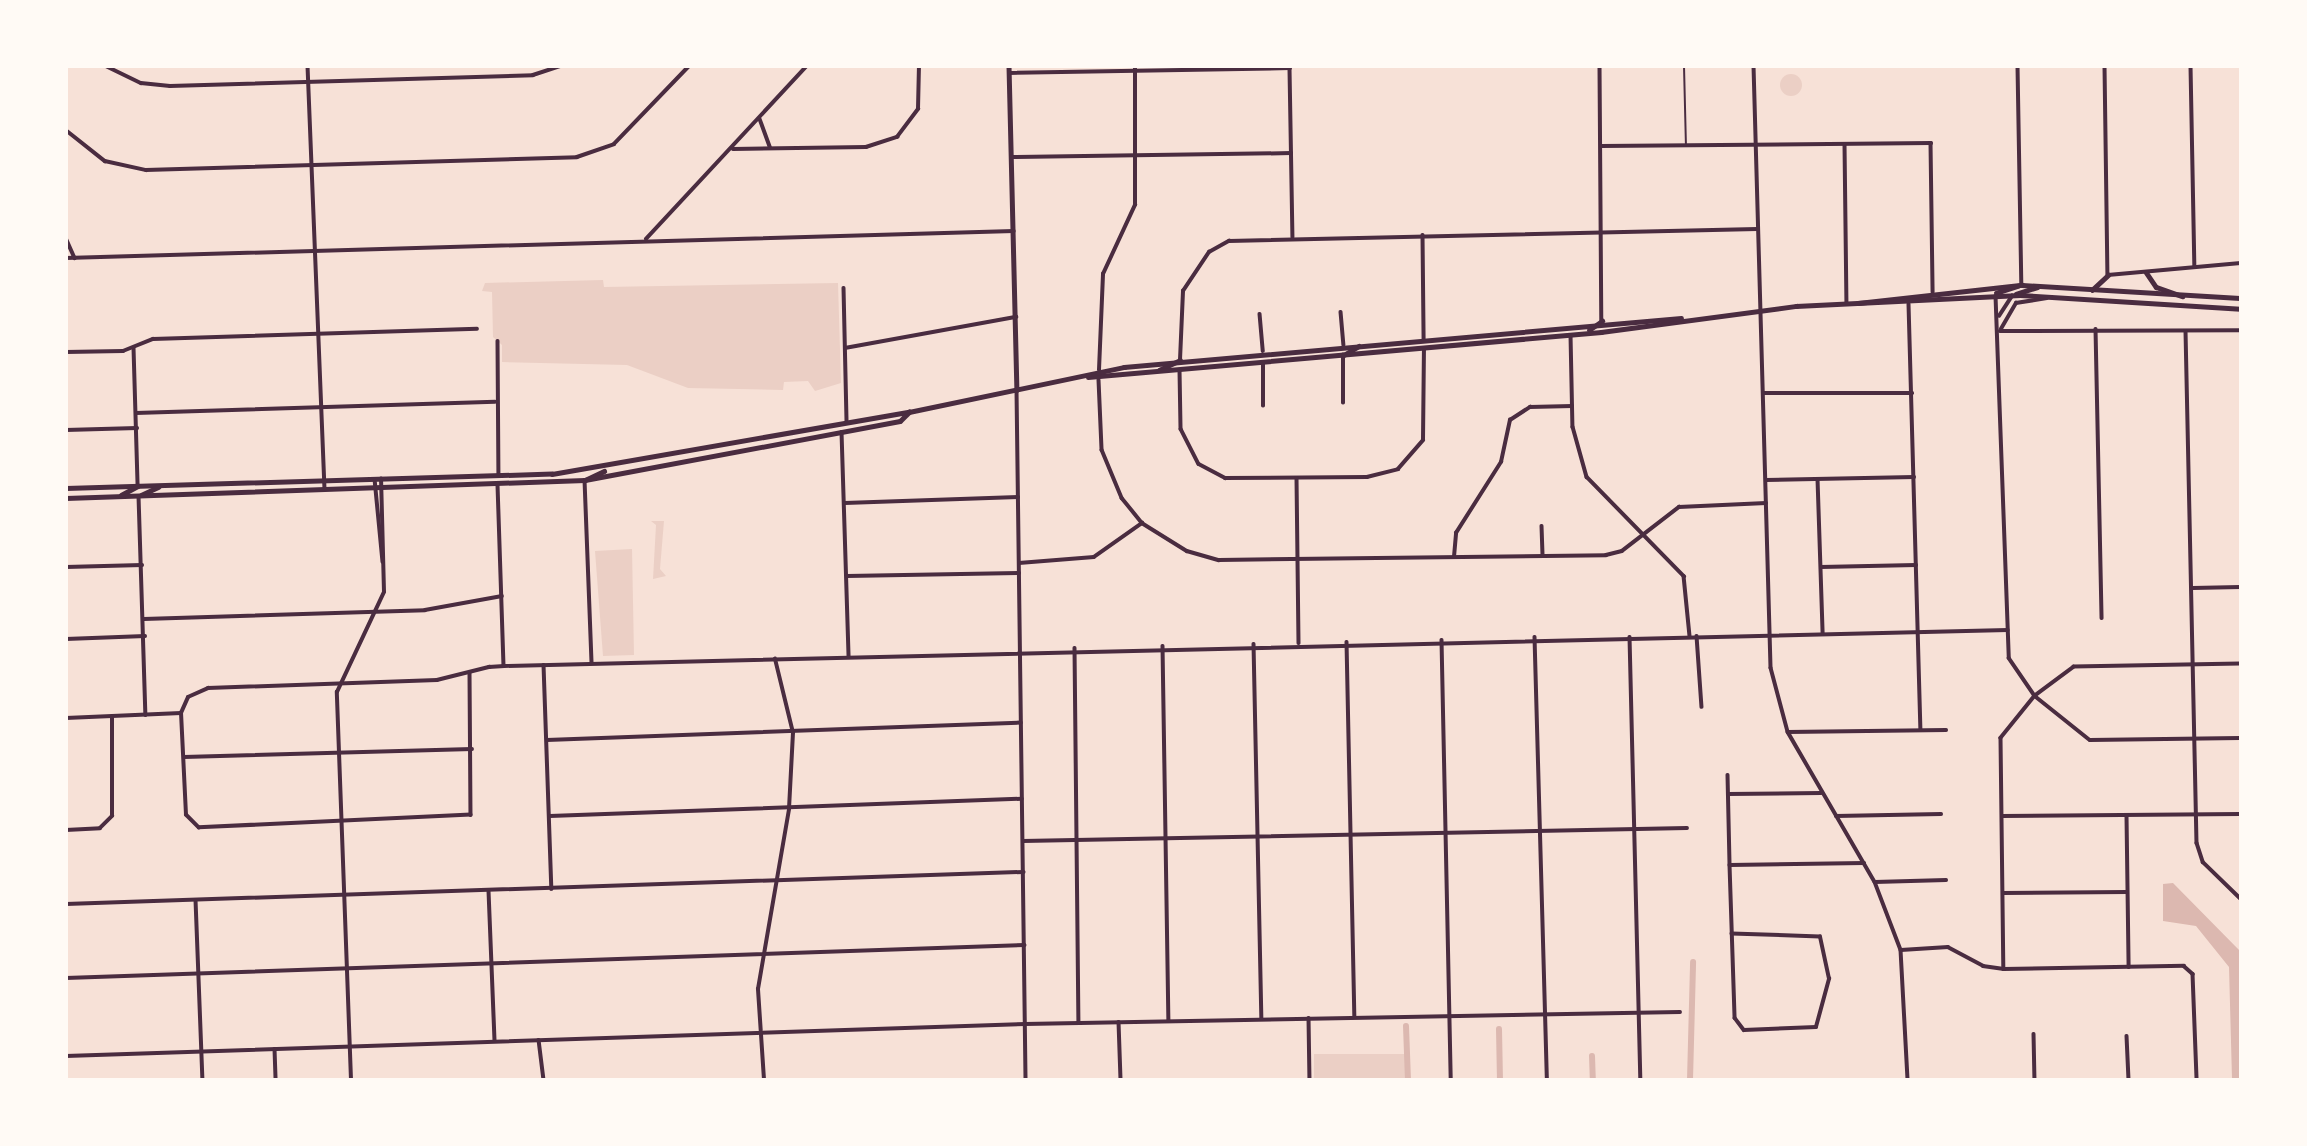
<!DOCTYPE html>
<style>
body{margin:0}
#map{position:relative;width:2307px;height:1146px;overflow:hidden;background:#f7e1d7;font-family:Montserrat,sans-serif}
div>[style]{position:absolute}
[style*='--x']{left:calc(var(--x)*1px);top:calc(var(--y)*1px);width:calc(var(--w)*1px);rotate:calc(var(--a)*1deg)}
.green>*{inset:0;background:#ebcfc5;transform-origin:0 0}
.round{border-radius:50%}
.water>*{inset:0;background:#dcb8b0}
.canal>*{height:6px;margin:-3px;padding:0 3px;transform-origin:3px;border-radius:3px;background:#dcb8b0}
.service>*{height:2px;margin:-1px;padding:0 1px;transform-origin:1px;border-radius:1px;background:#4a2c40}
.minor>*{height:3.5px;margin:-1.75px;padding:0 1.75px;transform-origin:1.75px;border-radius:1.75px;background:#4a2c40}
.tertiary>*{height:3.5px;margin:-1.75px;padding:0 1.75px;transform-origin:1.75px;border-radius:1.75px;background:#4a2c40}
.secondary>*{height:4.5px;margin:-2.25px;padding:0 2.25px;transform-origin:2.25px;border-radius:2.25px;background:#4a2c40}
span{translate:-50% -50%;white-space:nowrap;text-align:center;line-height:1.15;-webkit-text-stroke:5px #fffaf5;paint-order:stroke}
.frame{position:absolute;inset:0;border:68px solid #fffaf5;pointer-events:none}
</style>
<div id="map">
<div class="green">
<div class="round" style="left:1780px;top:74px;width:22px;height:22px"></div>
<div style="clip-path:polygon(603px 280px,604px 287px,838px 283px,841px 383px,815px 391px,808px 381px,784px 382px,783px 390px,688px 388px,627px 365px,502px 362px,502px 345px,493px 337px,492px 292px,482px 291px,485px 283px)"></div>
<div style="clip-path:polygon(664px 521px,660px 569px,666px 576px,653px 579px,656px 525px,651px 521px)"></div>
<div style="clip-path:polygon(632px 549px,634px 655px,603px 656px,595px 551px)"></div>
<div style="left:1405px;top:1054px;width:25px;height:91px;rotate:90deg"></div>
</div>
<div class="water">
<div style="clip-path:polygon(2173px 883px,2240px 951px,2240px 1079px,2232px 1079px,2229px 967px,2196px 926px,2163px 921px,2163px 884px)"></div>
</div>
<div class="canal">
<div style="--x:1406;--y:1026;--w:54;--a:87.9"></div>
<div style="--x:1499;--y:1029;--w:51;--a:88.9"></div>
<div style="--x:1592;--y:1056;--w:24;--a:88"></div>
<div style="--x:1690;--y:1080;--w:118;--a:-88.5"></div>
</div>
<div class="service">
<div style="--x:1684;--y:66;--w:80;--a:88.6"></div>
</div>
<div class="minor">
<div style="--x:106;--y:66;--w:39;--a:26"></div>
<div style="--x:141;--y:83;--w:29;--a:6"></div>
<div style="--x:170;--y:86;--w:363;--a:-1.7"></div>
<div style="--x:533;--y:75;--w:28;--a:-18"></div>
<div style="--x:308;--y:66;--w:423;--a:87.7"></div>
<div style="--x:1600;--y:66;--w:255;--a:89.6"></div>
<div style="--x:2018;--y:66;--w:219;--a:89"></div>
<div style="--x:2105;--y:66;--w:209;--a:89.2"></div>
<div style="--x:2108;--y:275;--w:133;--a:-5.2"></div>
<div style="--x:2191;--y:66;--w:201;--a:88.9"></div>
<div style="--x:1290;--y:69;--w:168;--a:89"></div>
<div style="--x:1009;--y:73;--w:281;--a:-1"></div>
<div style="--x:760;--y:119;--w:30;--a:70"></div>
<div style="--x:66;--y:130;--w:50;--a:38.5"></div>
<div style="--x:105;--y:161;--w:42;--a:12.4"></div>
<div style="--x:146;--y:170;--w:431;--a:-1.7"></div>
<div style="--x:577;--y:157;--w:39;--a:-19"></div>
<div style="--x:614;--y:144;--w:108;--a:-46.1"></div>
<div style="--x:1845;--y:144;--w:159;--a:89.3"></div>
<div style="--x:1601;--y:146;--w:330;--a:-0.5"></div>
<div style="--x:1931;--y:143;--w:149;--a:89.2"></div>
<div style="--x:733;--y:149;--w:133;--a:-0.9"></div>
<div style="--x:866;--y:147;--w:33;--a:-18"></div>
<div style="--x:897;--y:137;--w:35;--a:-53"></div>
<div style="--x:918;--y:109;--w:43;--a:-88.7"></div>
<div style="--x:1012;--y:157;--w:279;--a:-0.8"></div>
<div style="--x:1423;--y:235;--w:104;--a:89.4"></div>
<div style="--x:66;--y:238;--w:22;--a:66"></div>
<div style="--x:646;--y:239;--w:236;--a:-47.1"></div>
<div style="--x:66;--y:258;--w:948;--a:-1.63"></div>
<div style="--x:844;--y:288;--w:133;--a:88.7"></div>
<div style="--x:1996;--y:296;--w:362;--a:87.9"></div>
<div style="--x:2009;--y:658;--w:46;--a:55.6"></div>
<div style="--x:2035;--y:696;--w:54;--a:129"></div>
<div style="--x:2001;--y:738;--w:231;--a:89.3"></div>
<div style="--x:1909;--y:304;--w:426;--a:88.4"></div>
<div style="--x:1341;--y:312;--w:33;--a:85"></div>
<div style="--x:1260;--y:314;--w:37;--a:85"></div>
<div style="--x:1999;--y:316;--w:24;--a:-57"></div>
<div style="--x:2001;--y:329;--w:30;--a:-60"></div>
<div style="--x:2016;--y:303;--w:31;--a:-9"></div>
<div style="--x:2096;--y:329;--w:289;--a:88.8"></div>
<div style="--x:2000;--y:331;--w:240;--a:-0.2"></div>
<div style="--x:2186;--y:331;--w:512;--a:88.77"></div>
<div style="--x:2197;--y:843;--w:20;--a:72"></div>
<div style="--x:2203;--y:862;--w:52;--a:44.2"></div>
<div style="--x:1571;--y:335;--w:92;--a:88.8"></div>
<div style="--x:1573;--y:427;--w:52;--a:74.4"></div>
<div style="--x:1587;--y:477;--w:139;--a:45.6"></div>
<div style="--x:1684;--y:576;--w:60;--a:84.3"></div>
<div style="--x:498;--y:341;--w:135;--a:89.6"></div>
<div style="--x:134;--y:348;--w:138;--a:88.3"></div>
<div style="--x:845;--y:348;--w:174;--a:-10.3"></div>
<div style="--x:66;--y:352;--w:57;--a:-1"></div>
<div style="--x:123;--y:351;--w:32;--a:-22"></div>
<div style="--x:153;--y:339;--w:324;--a:-1.8"></div>
<div style="--x:1180;--y:360;--w:69;--a:-87.5"></div>
<div style="--x:1183;--y:291;--w:47;--a:-56.3"></div>
<div style="--x:1209;--y:252;--w:23;--a:-29"></div>
<div style="--x:1229;--y:241;--w:528;--a:-1.3"></div>
<div style="--x:1099;--y:370;--w:96;--a:-87.6"></div>
<div style="--x:1103;--y:274;--w:76;--a:-65.1"></div>
<div style="--x:1135;--y:205;--w:139;--a:-90"></div>
<div style="--x:1180;--y:370;--w:59;--a:89"></div>
<div style="--x:1181;--y:429;--w:39;--a:63"></div>
<div style="--x:1199;--y:464;--w:30;--a:28"></div>
<div style="--x:1225;--y:478;--w:142;--a:-0.4"></div>
<div style="--x:1367;--y:477;--w:32;--a:-14"></div>
<div style="--x:1398;--y:469;--w:38;--a:-49"></div>
<div style="--x:1423;--y:440;--w:90;--a:-89.4"></div>
<div style="--x:1099;--y:380;--w:70;--a:87.5"></div>
<div style="--x:1102;--y:450;--w:52;--a:67.4"></div>
<div style="--x:1122;--y:498;--w:32;--a:51"></div>
<div style="--x:1763;--y:393;--w:149;--a:0"></div>
<div style="--x:1343;--y:403;--w:48;--a:-90"></div>
<div style="--x:1263;--y:406;--w:43;--a:-90"></div>
<div style="--x:136;--y:413;--w:359;--a:-1.8"></div>
<div style="--x:66;--y:430;--w:71;--a:-1.6"></div>
<div style="--x:842;--y:432;--w:224;--a:88.2"></div>
<div style="--x:1297;--y:478;--w:165;--a:89.3"></div>
<div style="--x:375;--y:479;--w:83;--a:84.5"></div>
<div style="--x:1818;--y:479;--w:154;--a:88.1"></div>
<div style="--x:585;--y:480;--w:183;--a:87.8"></div>
<div style="--x:1766;--y:480;--w:148;--a:-1.2"></div>
<div style="--x:498;--y:485;--w:180;--a:88.1"></div>
<div style="--x:139;--y:496;--w:219;--a:88.2"></div>
<div style="--x:845;--y:503;--w:173;--a:-2"></div>
<div style="--x:1542;--y:526;--w:29;--a:88"></div>
<div style="--x:1454;--y:557;--w:24;--a:-85"></div>
<div style="--x:1456;--y:533;--w:84;--a:-57.6"></div>
<div style="--x:1501;--y:462;--w:43;--a:-77.9"></div>
<div style="--x:1510;--y:420;--w:24;--a:-33"></div>
<div style="--x:1530;--y:407;--w:42;--a:-1.4"></div>
<div style="--x:1019;--y:563;--w:75;--a:-4.6"></div>
<div style="--x:1094;--y:557;--w:59;--a:-35.3"></div>
<div style="--x:1142;--y:523;--w:53;--a:31.9"></div>
<div style="--x:1187;--y:551;--w:33;--a:16"></div>
<div style="--x:1219;--y:560;--w:387;--a:-0.7"></div>
<div style="--x:1606;--y:555;--w:16;--a:-14"></div>
<div style="--x:1622;--y:551;--w:72;--a:-37.7"></div>
<div style="--x:1679;--y:507;--w:87;--a:-2.6"></div>
<div style="--x:66;--y:567;--w:76;--a:-1.5"></div>
<div style="--x:1821;--y:567;--w:95;--a:-1.2"></div>
<div style="--x:847;--y:576;--w:172;--a:-1"></div>
<div style="--x:2193;--y:588;--w:47;--a:-1.2"></div>
<div style="--x:144;--y:619;--w:281;--a:-1.8"></div>
<div style="--x:425;--y:610;--w:78;--a:-10.3"></div>
<div style="--x:1697;--y:636;--w:71;--a:86"></div>
<div style="--x:1535;--y:637;--w:443;--a:88.4"></div>
<div style="--x:1630;--y:637;--w:443;--a:88.6"></div>
<div style="--x:66;--y:639;--w:79;--a:-2.2"></div>
<div style="--x:1442;--y:640;--w:440;--a:88.8"></div>
<div style="--x:1347;--y:642;--w:374;--a:88.8"></div>
<div style="--x:1254;--y:644;--w:374;--a:88.8"></div>
<div style="--x:1163;--y:646;--w:374;--a:89.1"></div>
<div style="--x:1075;--y:648;--w:375;--a:89.4"></div>
<div style="--x:2240;--y:664;--w:166;--a:179"></div>
<div style="--x:2074;--y:667;--w:49;--a:143.4"></div>
<div style="--x:2035;--y:696;--w:70;--a:38.7"></div>
<div style="--x:2090;--y:740;--w:150;--a:-0.8"></div>
<div style="--x:544;--y:665;--w:224;--a:88"></div>
<div style="--x:470;--y:673;--w:142;--a:89.6"></div>
<div style="--x:471;--y:815;--w:272;--a:177.3"></div>
<div style="--x:199;--y:828;--w:18;--a:-135"></div>
<div style="--x:186;--y:815;--w:102;--a:-92.8"></div>
<div style="--x:181;--y:713;--w:17;--a:-66"></div>
<div style="--x:188;--y:697;--w:22;--a:-24"></div>
<div style="--x:208;--y:688;--w:229;--a:-2"></div>
<div style="--x:437;--y:680;--w:54;--a:-14"></div>
<div style="--x:489;--y:667;--w:15;--a:-4"></div>
<div style="--x:504;--y:666;--w:1504;--a:-1.37"></div>
<div style="--x:66;--y:718;--w:115;--a:-2.5"></div>
<div style="--x:1788;--y:732;--w:158;--a:-0.7"></div>
<div style="--x:547;--y:740;--w:474;--a:-2.1"></div>
<div style="--x:184;--y:757;--w:288;--a:-1.6"></div>
<div style="--x:1728;--y:775;--w:90;--a:88.7"></div>
<div style="--x:1730;--y:865;--w:153;--a:88.1"></div>
<div style="--x:1735;--y:1018;--w:15;--a:53"></div>
<div style="--x:1744;--y:1030;--w:72;--a:-2.4"></div>
<div style="--x:1816;--y:1027;--w:50;--a:-74.8"></div>
<div style="--x:1829;--y:979;--w:43;--a:-102.1"></div>
<div style="--x:1820;--y:937;--w:88;--a:-178"></div>
<div style="--x:1728;--y:794;--w:93;--a:-0.6"></div>
<div style="--x:550;--y:816;--w:472;--a:-2.1"></div>
<div style="--x:1836;--y:816;--w:105;--a:-1.1"></div>
<div style="--x:2002;--y:816;--w:238;--a:-0.5"></div>
<div style="--x:2127;--y:816;--w:151;--a:89.2"></div>
<div style="--x:66;--y:830;--w:34;--a:-3"></div>
<div style="--x:100;--y:828;--w:17;--a:-45"></div>
<div style="--x:112;--y:816;--w:99;--a:-90"></div>
<div style="--x:1023;--y:841;--w:664;--a:-1.12"></div>
<div style="--x:1730;--y:865;--w:134;--a:-0.9"></div>
<div style="--x:1875;--y:882;--w:71;--a:-1.6"></div>
<div style="--x:489;--y:891;--w:150;--a:87.7"></div>
<div style="--x:2003;--y:893;--w:124;--a:-0.5"></div>
<div style="--x:196;--y:900;--w:180;--a:87.8"></div>
<div style="--x:66;--y:904;--w:958;--a:-1.92"></div>
<div style="--x:1901;--y:950;--w:47;--a:-3.7"></div>
<div style="--x:1948;--y:947;--w:40;--a:28"></div>
<div style="--x:1983;--y:966;--w:21;--a:8"></div>
<div style="--x:2004;--y:969;--w:180;--a:-1"></div>
<div style="--x:2184;--y:966;--w:12;--a:42"></div>
<div style="--x:2193;--y:974;--w:106;--a:87.8"></div>
<div style="--x:66;--y:978;--w:959;--a:-1.97"></div>
<div style="--x:1309;--y:1018;--w:62;--a:89.1"></div>
<div style="--x:1119;--y:1022;--w:58;--a:88"></div>
<div style="--x:2034;--y:1034;--w:46;--a:88.8"></div>
<div style="--x:2127;--y:1036;--w:44;--a:87.4"></div>
<div style="--x:539;--y:1040;--w:40;--a:82.9"></div>
<div style="--x:275;--y:1049;--w:31;--a:88"></div>
<div style="--x:66;--y:1056;--w:960;--a:-1.91"></div>
<div style="--x:1025;--y:1024;--w:655;--a:-1.05"></div>
<div style="--x:351;--y:1080;--w:388;--a:-92.1"></div>
<div style="--x:337;--y:692;--w:110;--a:-64.8"></div>
<div style="--x:384;--y:592;--w:113;--a:-91.5"></div>
<div style="--x:764;--y:1080;--w:91;--a:-93.8"></div>
<div style="--x:758;--y:989;--w:183;--a:-80.2"></div>
<div style="--x:789;--y:809;--w:76;--a:-87"></div>
<div style="--x:793;--y:733;--w:76;--a:-103.7"></div>
</div>
<div class="tertiary">
<div style="--x:1754;--y:66;--w:602;--a:88.38"></div>
<div style="--x:1771;--y:668;--w:66;--a:75.1"></div>
<div style="--x:1788;--y:732;--w:173;--a:59.9"></div>
<div style="--x:1875;--y:882;--w:73;--a:69.1"></div>
<div style="--x:1901;--y:950;--w:130;--a:86.9"></div>
<div style="--x:1017;--y:390;--w:690;--a:89.25"></div>
</div>
<div class="secondary">
<div style="--x:1009;--y:66;--w:324;--a:88.6"></div>
<div style="--x:2146;--y:272;--w:18;--a:56"></div>
<div style="--x:2156;--y:287;--w:28;--a:19"></div>
<div style="--x:2092;--y:290;--w:22;--a:-43"></div>
<div style="--x:1996;--y:293;--w:23;--a:-18"></div>
<div style="--x:2016;--y:294;--w:22;--a:-18"></div>
<div style="--x:1858;--y:303;--w:165;--a:-6.3"></div>
<div style="--x:2022;--y:285;--w:218;--a:3.4"></div>
<div style="--x:1589;--y:330;--w:16;--a:-35"></div>
<div style="--x:1344;--y:355;--w:17;--a:-31"></div>
<div style="--x:1159;--y:370;--w:23;--a:-25"></div>
<div style="--x:1088;--y:377;--w:515;--a:-5.01"></div>
<div style="--x:1601;--y:332;--w:197;--a:-7.6"></div>
<div style="--x:1796;--y:306;--w:224;--a:-2.8"></div>
<div style="--x:2020;--y:295;--w:220;--a:3.6"></div>
<div style="--x:585;--y:480;--w:21;--a:-25"></div>
<div style="--x:66;--y:488;--w:486;--a:-1.7"></div>
<div style="--x:552;--y:474;--w:362;--a:-9.9"></div>
<div style="--x:909;--y:412;--w:220;--a:-11.8"></div>
<div style="--x:1124;--y:367;--w:559;--a:-5.03"></div>
<div style="--x:121;--y:495;--w:19;--a:-28"></div>
<div style="--x:141;--y:495;--w:19;--a:-25"></div>
<div style="--x:66;--y:498;--w:519;--a:-1.99"></div>
<div style="--x:585;--y:480;--w:320;--a:-10.6"></div>
<div style="--x:900;--y:421;--w:13;--a:-45"></div>
</div>
<div class="frame"></div>
</div>
